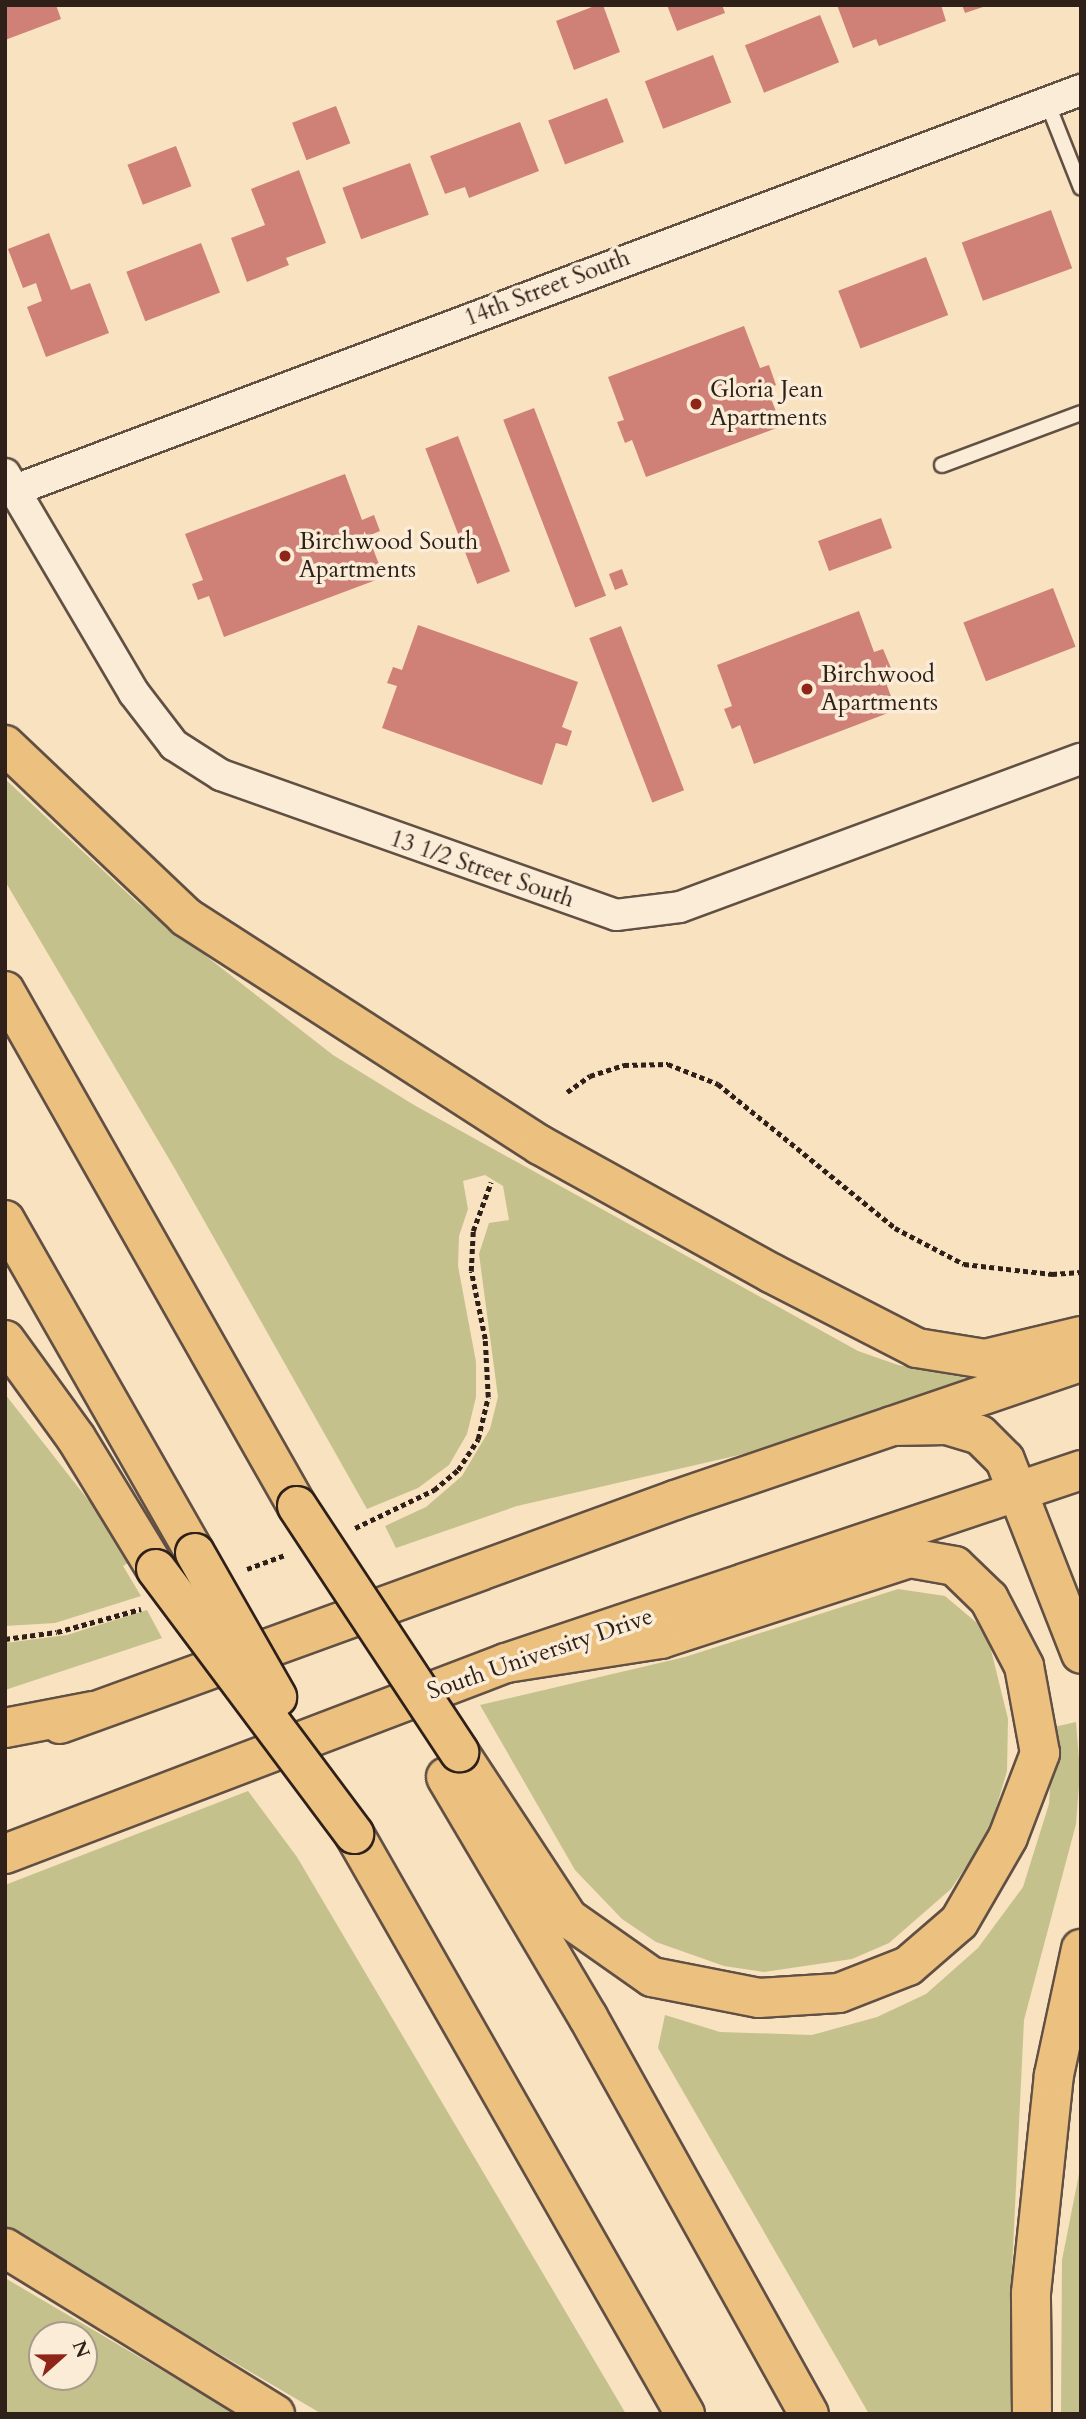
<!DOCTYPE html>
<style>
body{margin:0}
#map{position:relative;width:1086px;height:2419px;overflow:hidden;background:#f8e2c0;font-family:Cardo,serif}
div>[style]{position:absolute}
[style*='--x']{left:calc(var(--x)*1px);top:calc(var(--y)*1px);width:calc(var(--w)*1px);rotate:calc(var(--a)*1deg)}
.green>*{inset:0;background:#c4c18d}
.building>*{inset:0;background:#cf8177;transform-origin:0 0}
.path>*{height:4.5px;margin-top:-2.25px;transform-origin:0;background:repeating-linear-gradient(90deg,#2f2019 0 5px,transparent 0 8.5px)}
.roads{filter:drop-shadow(2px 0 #615043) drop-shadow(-2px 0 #615043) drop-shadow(0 2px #615043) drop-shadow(0 -2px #615043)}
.service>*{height:14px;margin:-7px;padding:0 7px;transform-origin:7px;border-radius:7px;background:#faecd6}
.minor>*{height:30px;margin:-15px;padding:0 15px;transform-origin:15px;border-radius:15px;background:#faecd6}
.primary>*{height:38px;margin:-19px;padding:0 19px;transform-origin:19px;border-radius:19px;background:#ecc180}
.motorway>*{height:38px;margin:-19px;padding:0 19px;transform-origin:19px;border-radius:19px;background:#ecc180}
.bridges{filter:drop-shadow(2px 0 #2f2019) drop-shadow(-2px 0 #2f2019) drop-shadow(0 2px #2f2019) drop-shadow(0 -2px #2f2019)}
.motorway-bridge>*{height:38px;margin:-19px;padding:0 19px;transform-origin:19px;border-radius:19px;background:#ecc180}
.dots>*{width:19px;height:19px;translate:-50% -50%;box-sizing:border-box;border:4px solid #faecd6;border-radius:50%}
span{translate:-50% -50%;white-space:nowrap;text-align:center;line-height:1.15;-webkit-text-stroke:7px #faecd6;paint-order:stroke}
.street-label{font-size:24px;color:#2f2019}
.poi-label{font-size:24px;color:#2f2019}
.left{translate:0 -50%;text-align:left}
.frame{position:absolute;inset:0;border:7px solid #2f2019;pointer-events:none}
.north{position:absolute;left:28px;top:2321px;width:70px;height:70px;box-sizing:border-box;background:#faecd6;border:2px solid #a99a8a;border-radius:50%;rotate:69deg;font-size:19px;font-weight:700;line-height:28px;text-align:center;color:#2f2019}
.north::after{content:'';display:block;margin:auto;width:24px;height:32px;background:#8f2418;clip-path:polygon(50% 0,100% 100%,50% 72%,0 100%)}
</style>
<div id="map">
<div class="green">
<div style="clip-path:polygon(5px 779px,138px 903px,333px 1055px,414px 1105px,858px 1351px,898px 1365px,966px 1378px,969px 1383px,761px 1450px,517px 1506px,396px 1548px,385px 1526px,426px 1507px,462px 1476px,490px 1429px,498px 1397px,479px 1254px,489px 1223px,509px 1220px,503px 1186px,485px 1175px,463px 1181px,468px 1209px,459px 1236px,458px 1266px,476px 1362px,476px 1397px,467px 1434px,449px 1465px,418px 1488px,367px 1509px,175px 1169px,5px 881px)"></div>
<div style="clip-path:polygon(5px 1394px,96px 1510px,131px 1561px,123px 1566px,141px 1596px,55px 1623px,5px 1626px)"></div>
<div style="clip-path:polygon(898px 1589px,945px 1596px,977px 1623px,990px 1646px,1008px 1719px,1007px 1771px,989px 1832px,951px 1889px,889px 1943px,852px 1959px,764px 1972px,724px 1966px,656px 1942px,622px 1919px,575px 1870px,480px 1705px,685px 1657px)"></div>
<div style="clip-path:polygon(147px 1610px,162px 1638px,5px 1690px,5px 1643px,67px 1635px)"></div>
<div style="clip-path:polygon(1076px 1722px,1080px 1772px,1076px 1824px,1024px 2020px,1010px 2311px,1015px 2414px,869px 2414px,658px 2048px,665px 2015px,720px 2032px,812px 2035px,877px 2017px,926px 1994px,978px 1948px,1023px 1887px,1049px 1804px,1054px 1727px)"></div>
<div style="clip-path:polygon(248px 1791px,297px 1857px,626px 2414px,322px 2414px,5px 2228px,5px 1885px)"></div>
<div style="clip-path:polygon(1081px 2164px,1081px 2414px,1061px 2414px,1062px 2260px)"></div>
<div style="clip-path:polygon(evenodd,5px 2278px,236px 2414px,5px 2414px,5px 2278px,84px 2335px,84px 2377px,42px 2377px,42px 2335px,84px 2335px)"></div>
</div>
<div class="building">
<div style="clip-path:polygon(5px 5px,56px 5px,61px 19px,5px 40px)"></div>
<div style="clip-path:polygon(597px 5px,603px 5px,620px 52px,574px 70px,556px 21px)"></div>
<div style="clip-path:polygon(667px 5px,722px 5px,725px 13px,677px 31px)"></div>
<div style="clip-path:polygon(837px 5px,941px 5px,946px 21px,879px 46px,876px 39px,853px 48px)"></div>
<div style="clip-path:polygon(962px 5px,986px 5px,986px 6px,965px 13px)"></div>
<div style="left:820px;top:15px;width:51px;height:81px;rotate:68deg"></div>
<div style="left:713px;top:55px;width:51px;height:73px;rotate:69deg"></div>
<div style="left:607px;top:98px;width:47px;height:63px;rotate:69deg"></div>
<div style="left:336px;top:106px;width:40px;height:47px;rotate:69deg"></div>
<div style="clip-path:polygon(520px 122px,539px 171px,469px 198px,465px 187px,445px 194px,430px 156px)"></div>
<div style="left:176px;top:146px;width:43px;height:52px;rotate:69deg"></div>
<div style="left:410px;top:163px;width:55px;height:72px;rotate:70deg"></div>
<div style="clip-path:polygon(299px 170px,326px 243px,286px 258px,289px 265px,247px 282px,231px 238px,265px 225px,251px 189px)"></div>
<div style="left:1051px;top:210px;width:62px;height:95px;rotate:70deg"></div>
<div style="clip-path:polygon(49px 233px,71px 290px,90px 283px,109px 333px,46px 357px,27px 307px,42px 301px,36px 283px,23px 288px,8px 249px)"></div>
<div style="left:201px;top:243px;width:53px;height:80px;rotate:69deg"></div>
<div style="left:926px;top:257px;width:62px;height:94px;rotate:69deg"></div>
<div style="clip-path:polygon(744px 326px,760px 368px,769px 365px,776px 385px,767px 389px,782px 426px,646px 477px,632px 440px,625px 443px,617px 422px,624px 420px,608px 377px)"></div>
<div style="left:534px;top:408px;width:201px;height:33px;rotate:69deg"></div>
<div style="left:458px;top:436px;width:145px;height:35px;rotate:69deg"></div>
<div style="clip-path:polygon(345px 474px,362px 520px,374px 515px,380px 531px,368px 536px,384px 577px,224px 637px,209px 596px,198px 600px,192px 584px,203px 580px,185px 534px)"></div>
<div style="left:881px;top:518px;width:32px;height:67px;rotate:70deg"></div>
<div style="left:622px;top:569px;width:17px;height:14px;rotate:69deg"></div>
<div style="left:1053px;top:588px;width:63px;height:96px;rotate:69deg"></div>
<div style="clip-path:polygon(859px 611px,874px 652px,883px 649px,891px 668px,882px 672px,896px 710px,754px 764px,740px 725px,732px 729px,724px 709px,732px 706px,717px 665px)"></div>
<div style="clip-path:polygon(418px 625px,578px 682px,562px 727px,572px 731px,567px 746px,556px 743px,542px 785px,382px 728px,397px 686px,387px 683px,393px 667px,402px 670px)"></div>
<div style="left:621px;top:626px;width:176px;height:34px;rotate:69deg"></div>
</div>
<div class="path">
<div style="--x:567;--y:1092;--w:28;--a:-35"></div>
<div style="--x:590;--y:1076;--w:36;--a:-18"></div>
<div style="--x:624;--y:1065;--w:44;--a:-1.3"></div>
<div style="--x:668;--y:1064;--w:54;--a:21.8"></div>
<div style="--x:718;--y:1084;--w:228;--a:39.1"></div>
<div style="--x:895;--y:1228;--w:78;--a:27.6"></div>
<div style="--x:964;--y:1264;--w:89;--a:6.5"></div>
<div style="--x:1052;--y:1274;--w:29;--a:-4"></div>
<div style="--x:355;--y:1528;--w:88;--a:-25.7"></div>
<div style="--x:434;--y:1490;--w:31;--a:-40"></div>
<div style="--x:458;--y:1470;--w:37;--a:-57"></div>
<div style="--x:478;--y:1439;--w:43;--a:-76.6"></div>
<div style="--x:488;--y:1397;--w:58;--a:-93"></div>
<div style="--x:485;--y:1339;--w:69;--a:-101.6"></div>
<div style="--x:471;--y:1271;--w:40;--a:-87.1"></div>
<div style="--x:473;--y:1231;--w:52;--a:-69.8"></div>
<div style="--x:247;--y:1569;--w:40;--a:-20.2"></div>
<div style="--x:5;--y:1639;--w:52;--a:-7.7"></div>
<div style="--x:57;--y:1632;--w:87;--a:-15.3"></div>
</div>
<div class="roads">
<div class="service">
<div style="--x:1047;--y:102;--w:92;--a:68.4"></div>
<div style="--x:942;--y:465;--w:148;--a:-20.5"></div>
</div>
<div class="minor">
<div style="--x:5;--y:474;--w:254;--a:59.5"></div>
<div style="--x:134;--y:693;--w:66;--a:52.4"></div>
<div style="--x:174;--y:745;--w:56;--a:32.6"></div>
<div style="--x:221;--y:775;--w:419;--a:19.5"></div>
<div style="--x:616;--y:915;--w:64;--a:-7.1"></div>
<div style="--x:680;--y:907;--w:427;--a:-20.3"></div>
<div style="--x:15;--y:490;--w:1139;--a:-20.57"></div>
</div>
<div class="primary">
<div style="--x:60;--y:1724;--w:655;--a:-20.01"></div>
<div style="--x:675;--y:1500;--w:429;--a:-18.8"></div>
<div style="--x:5;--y:1854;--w:536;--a:-20.87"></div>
<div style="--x:506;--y:1663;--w:607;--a:-18.55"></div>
</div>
<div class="motorway">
<div style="--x:5;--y:745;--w:250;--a:43.5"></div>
<div style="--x:186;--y:917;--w:421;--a:32.8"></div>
<div style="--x:540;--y:1145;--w:264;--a:29"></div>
<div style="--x:771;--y:1273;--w:164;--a:27.2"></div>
<div style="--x:917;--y:1348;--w:69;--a:9.2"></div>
<div style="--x:985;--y:1359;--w:99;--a:-13.5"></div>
<div style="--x:5;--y:991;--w:592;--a:60.45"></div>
<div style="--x:5;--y:1220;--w:383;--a:60.3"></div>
<div style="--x:5;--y:1340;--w:121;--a:54.1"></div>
<div style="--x:76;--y:1438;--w:153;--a:58.6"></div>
<div style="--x:892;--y:1426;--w:55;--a:-1"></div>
<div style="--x:947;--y:1425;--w:34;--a:17"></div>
<div style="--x:980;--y:1435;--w:35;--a:45"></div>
<div style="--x:1005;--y:1460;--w:208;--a:68.6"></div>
<div style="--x:5;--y:1728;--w:90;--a:-10.9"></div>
<div style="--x:459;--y:1752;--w:199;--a:56.7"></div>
<div style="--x:568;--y:1918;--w:103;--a:35.1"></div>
<div style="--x:652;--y:1977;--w:109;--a:11.1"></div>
<div style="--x:759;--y:1998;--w:80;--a:-3.6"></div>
<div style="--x:839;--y:1993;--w:74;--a:-21.4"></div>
<div style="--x:908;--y:1966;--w:67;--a:-40.8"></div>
<div style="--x:959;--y:1922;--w:98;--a:-60"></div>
<div style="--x:1008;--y:1837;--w:90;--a:-69.1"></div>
<div style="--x:1040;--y:1753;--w:88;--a:-100.4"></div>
<div style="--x:1024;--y:1666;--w:76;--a:-117.6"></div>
<div style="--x:989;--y:1599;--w:47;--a:-135.9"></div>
<div style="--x:955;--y:1566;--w:46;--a:-169.9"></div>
<div style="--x:910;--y:1558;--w:262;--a:162"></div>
<div style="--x:661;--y:1639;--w:157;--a:171.2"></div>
<div style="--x:446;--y:1777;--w:279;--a:59.4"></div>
<div style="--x:588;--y:2017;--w:454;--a:60.9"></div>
<div style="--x:354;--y:1834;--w:668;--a:60.29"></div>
<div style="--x:5;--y:2248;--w:317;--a:31.6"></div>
<div style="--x:1032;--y:2414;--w:121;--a:-90.5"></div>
<div style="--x:1031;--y:2293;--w:219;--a:-84"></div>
<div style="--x:1054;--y:2075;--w:129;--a:-77.9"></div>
</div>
</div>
<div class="bridges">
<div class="motorway-bridge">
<div style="--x:297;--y:1506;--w:295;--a:56.6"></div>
<div style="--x:195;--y:1553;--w:166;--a:60.3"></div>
<div style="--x:156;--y:1569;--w:331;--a:53.2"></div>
</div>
</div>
<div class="dots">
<div style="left:696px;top:404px;background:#8f2418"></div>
<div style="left:285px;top:556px;background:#8f2418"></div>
<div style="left:807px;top:689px;background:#8f2418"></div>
</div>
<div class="street-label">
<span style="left:547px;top:288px;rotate:-21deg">14th Street South</span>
<span style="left:482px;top:869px;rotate:19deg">13 1/2 Street South</span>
<span style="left:540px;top:1654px;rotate:-19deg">South University Drive</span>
</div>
<div class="poi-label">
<span class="left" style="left:710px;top:404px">Gloria Jean<br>Apartments</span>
<span class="left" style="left:299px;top:556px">Birchwood South<br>Apartments</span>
<span class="left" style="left:821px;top:689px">Birchwood<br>Apartments</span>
</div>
<div class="frame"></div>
<div class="north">N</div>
</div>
